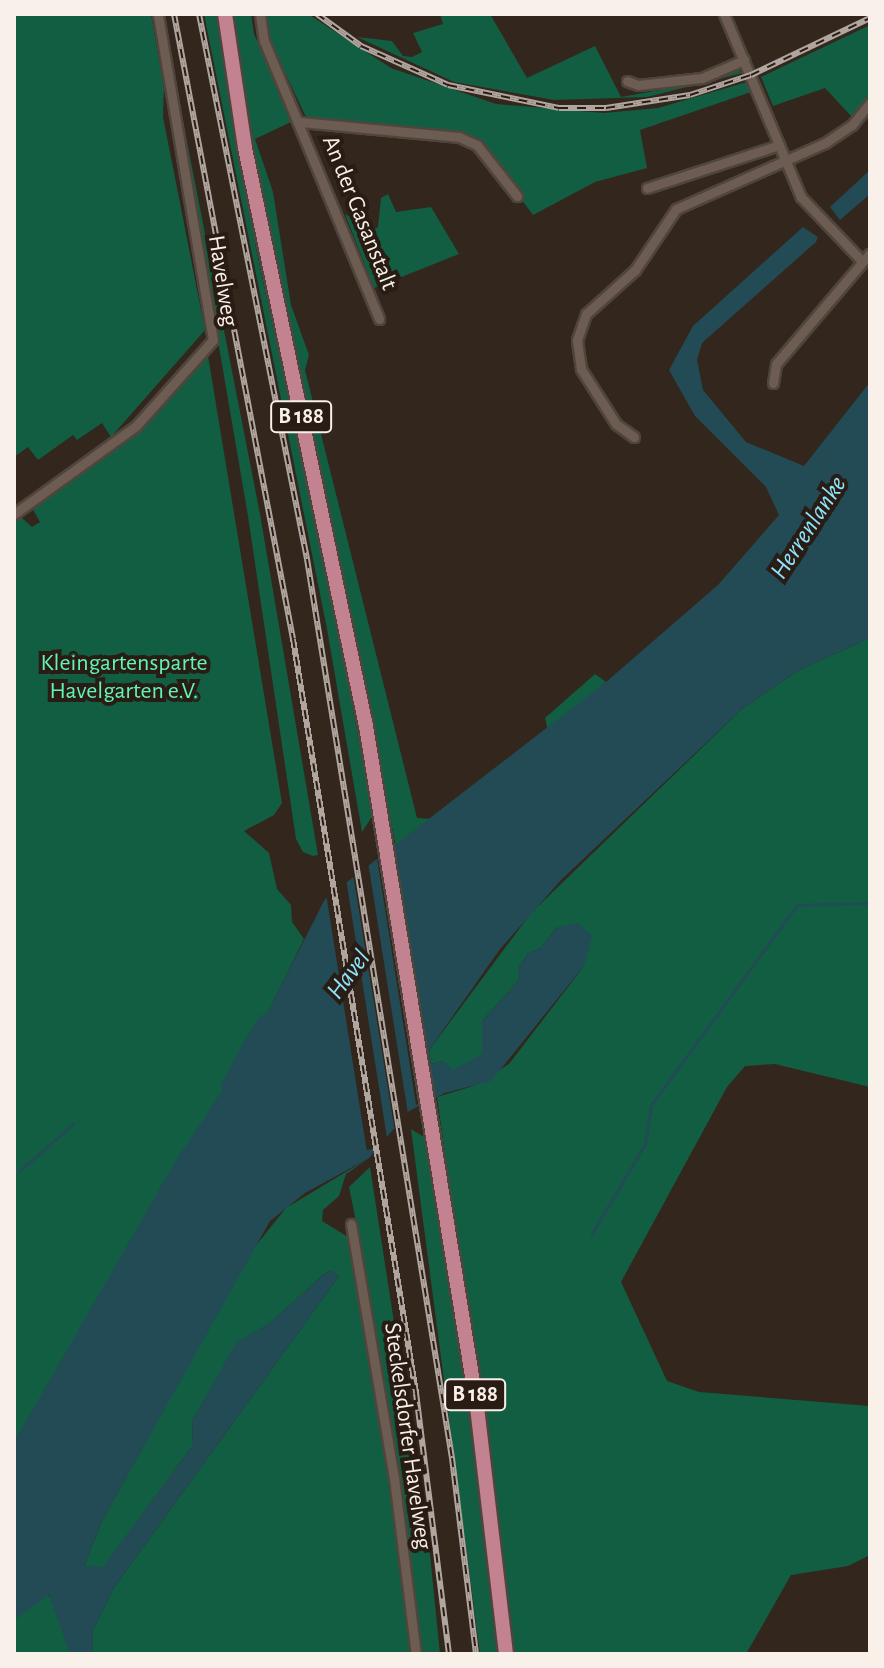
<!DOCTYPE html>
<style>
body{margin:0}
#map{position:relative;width:884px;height:1668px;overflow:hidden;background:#33261d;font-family:"Alegreya Sans",sans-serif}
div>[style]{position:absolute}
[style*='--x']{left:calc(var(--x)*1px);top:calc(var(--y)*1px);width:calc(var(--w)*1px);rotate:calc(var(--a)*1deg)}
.green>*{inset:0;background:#125e42}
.water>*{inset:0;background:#224b55}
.pier>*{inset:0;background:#33261d;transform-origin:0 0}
.stream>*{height:3px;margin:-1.5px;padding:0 1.5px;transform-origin:1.5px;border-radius:1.5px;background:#224b55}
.roads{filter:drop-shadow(2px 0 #50453d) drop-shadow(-2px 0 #50453d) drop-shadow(0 2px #50453d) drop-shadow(0 -2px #50453d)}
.minor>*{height:9px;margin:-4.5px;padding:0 4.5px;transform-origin:4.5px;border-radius:4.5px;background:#6c5c52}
.primary>*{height:14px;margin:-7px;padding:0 7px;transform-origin:7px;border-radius:7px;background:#c2828f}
.rail>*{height:6px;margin-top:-3px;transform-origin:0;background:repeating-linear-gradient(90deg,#291c14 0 9px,#b1a69f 0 18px);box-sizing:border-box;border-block:2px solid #b1a69f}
span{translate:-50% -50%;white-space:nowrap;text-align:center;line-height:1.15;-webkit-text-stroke:8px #291c14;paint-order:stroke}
.shield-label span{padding:2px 6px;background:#291c14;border:2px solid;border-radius:6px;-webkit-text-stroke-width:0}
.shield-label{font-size:22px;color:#f9f0ea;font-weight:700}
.street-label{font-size:24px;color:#f9f0ea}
.park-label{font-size:24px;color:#61f3b8}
.water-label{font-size:26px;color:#8ee6fe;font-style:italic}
.frame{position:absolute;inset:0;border:16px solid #f9f0ea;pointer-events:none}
</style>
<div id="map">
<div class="green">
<div style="clip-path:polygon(14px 14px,151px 14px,164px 88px,163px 117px,205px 330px,111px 437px,102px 423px,77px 440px,73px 435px,38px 460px,28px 447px,14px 457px)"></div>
<div style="clip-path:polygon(162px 14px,260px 514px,318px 855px,313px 856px,303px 852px,296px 839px,248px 516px)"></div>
<div style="clip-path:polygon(204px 14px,218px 14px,256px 248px,337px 624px,373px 815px,362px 832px,327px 629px)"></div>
<div style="clip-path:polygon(233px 14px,251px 14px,254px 34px,293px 121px,255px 139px,273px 192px,291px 305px,309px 355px,305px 370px,417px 818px,433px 819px,396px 847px,243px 102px)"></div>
<div style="clip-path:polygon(265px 14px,308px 14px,391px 68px,496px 104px,604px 113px,658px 108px,747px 82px,751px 92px,640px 130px,647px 168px,595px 182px,533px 215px,479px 143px,314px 121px,305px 115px,268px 37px)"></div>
<div style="clip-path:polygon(440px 14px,490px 14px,527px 78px,595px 46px,621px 97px,704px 82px,736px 69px,743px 73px,647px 97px,554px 100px,454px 82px,357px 37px,392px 41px,403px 56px,412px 57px,422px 52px,413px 33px,443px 24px)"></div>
<div style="clip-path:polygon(870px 25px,870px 95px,852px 117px,825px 88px,773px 106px,761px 77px)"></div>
<div style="clip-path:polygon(388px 194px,396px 212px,431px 207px,459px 254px,374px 288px,345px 214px,373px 230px,378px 227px,381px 198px)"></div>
<div style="clip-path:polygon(208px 356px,282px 803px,274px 815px,244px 831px,269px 853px,277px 889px,291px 905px,292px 922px,304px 939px,266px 1016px,244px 1042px,224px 1088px,14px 1442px,14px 521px,21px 517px,32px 527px,40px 522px,32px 508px,137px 433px)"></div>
<div style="clip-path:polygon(870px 638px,870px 1087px,775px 1064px,745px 1066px,727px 1087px,621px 1282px,667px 1381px,699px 1392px,870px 1406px,870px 1555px,848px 1566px,791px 1575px,746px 1654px,511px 1654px,500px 1541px,437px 1097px,473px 1086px,509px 1064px,584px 966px,557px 927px,541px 948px,528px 953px,518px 969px,520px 979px,482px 1021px,483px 1054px,453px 1071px,443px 1061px,431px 1064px,429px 1050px,531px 913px,742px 709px,799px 670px)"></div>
<div style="clip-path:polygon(595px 674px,606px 682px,548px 731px,545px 718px)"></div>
<div style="clip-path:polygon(411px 1129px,424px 1137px,467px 1400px,497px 1654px,480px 1654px)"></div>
<div style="clip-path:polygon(369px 1158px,346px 1174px,339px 1196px,323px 1210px,322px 1221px,348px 1237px,359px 1236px,349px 1187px,370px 1167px,430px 1555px,440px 1654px,92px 1654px,93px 1630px,113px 1589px,339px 1276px,330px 1271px,323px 1275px,270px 1323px,237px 1343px,192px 1421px,193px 1445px,103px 1568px,84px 1566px,102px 1521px,250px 1253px,286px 1208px)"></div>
<div style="clip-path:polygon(44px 1594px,52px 1597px,70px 1654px,14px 1654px,14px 1620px)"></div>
</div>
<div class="water">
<div style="clip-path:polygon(870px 170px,870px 194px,840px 220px,830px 207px)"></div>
<div style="clip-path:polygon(803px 227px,818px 237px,816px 242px,702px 343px,697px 360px,703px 390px,746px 442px,804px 466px,870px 382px,870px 638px,799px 670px,742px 709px,561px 880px,500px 949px,429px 1050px,431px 1064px,443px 1061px,453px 1070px,482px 1054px,482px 1021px,520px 979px,518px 969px,528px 953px,541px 948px,557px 927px,578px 923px,592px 936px,584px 966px,491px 1081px,445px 1093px,409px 1111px,369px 1158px,305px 1193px,270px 1221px,102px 1521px,84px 1566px,103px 1567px,193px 1445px,192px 1421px,236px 1343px,270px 1323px,323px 1275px,332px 1270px,339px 1276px,113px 1589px,93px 1630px,92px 1654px,70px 1654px,49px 1595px,14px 1620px,14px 1442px,175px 1162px,224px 1088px,221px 1084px,244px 1042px,260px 1015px,266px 1015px,325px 899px,606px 682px,718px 585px,779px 515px,766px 487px,695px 416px,669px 370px,693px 326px)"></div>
</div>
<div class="pier">
<div style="left:394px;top:844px;width:261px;height:19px;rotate:81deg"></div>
<div style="clip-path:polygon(368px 862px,409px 1120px,396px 1138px,353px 874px)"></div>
<div style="left:346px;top:879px;width:271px;height:22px;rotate:81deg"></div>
</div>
<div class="stream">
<div style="--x:19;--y:1171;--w:72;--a:-41"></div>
<div style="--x:591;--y:1235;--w:106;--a:-59.3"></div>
<div style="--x:645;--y:1144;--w:39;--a:-81"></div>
<div style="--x:651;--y:1105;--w:248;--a:-53.9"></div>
<div style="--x:797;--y:905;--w:73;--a:-1.6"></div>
</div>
<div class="roads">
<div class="minor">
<div style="--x:260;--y:14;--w:27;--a:82"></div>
<div style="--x:264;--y:41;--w:301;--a:67.5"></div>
<div style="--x:724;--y:14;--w:199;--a:67.2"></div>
<div style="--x:801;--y:197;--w:88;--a:46.4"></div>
<div style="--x:627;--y:81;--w:12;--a:20"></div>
<div style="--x:638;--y:85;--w:64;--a:-6.2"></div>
<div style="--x:702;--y:78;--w:46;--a:-23.2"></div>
<div style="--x:301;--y:122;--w:159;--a:5.4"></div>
<div style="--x:459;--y:137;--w:20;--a:24"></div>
<div style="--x:477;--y:145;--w:65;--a:51.9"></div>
<div style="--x:647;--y:188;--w:139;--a:-18"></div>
<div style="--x:773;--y:383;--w:19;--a:-81"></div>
<div style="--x:776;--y:364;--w:145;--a:-49.7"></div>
<div style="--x:634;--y:437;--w:22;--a:-144"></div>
<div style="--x:616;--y:424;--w:65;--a:-122.5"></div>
<div style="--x:581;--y:369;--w:29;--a:-98"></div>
<div style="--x:577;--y:340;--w:28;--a:-71"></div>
<div style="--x:586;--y:314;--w:66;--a:-41.9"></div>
<div style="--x:635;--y:270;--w:73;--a:-56.1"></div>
<div style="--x:676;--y:209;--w:163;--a:-23.9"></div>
<div style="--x:825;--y:143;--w:32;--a:-34"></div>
<div style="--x:852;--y:125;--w:28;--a:-51"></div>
<div style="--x:14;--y:514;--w:150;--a:-35.8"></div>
<div style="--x:136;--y:426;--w:115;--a:-48.2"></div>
<div style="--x:213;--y:340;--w:331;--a:-99.6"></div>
<div style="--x:351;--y:1224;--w:258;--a:80.4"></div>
<div style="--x:394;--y:1478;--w:177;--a:82.9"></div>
</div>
<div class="primary">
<div style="--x:225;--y:14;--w:135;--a:81.5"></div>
<div style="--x:245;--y:148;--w:591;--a:78.18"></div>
<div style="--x:366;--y:726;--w:690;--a:80.74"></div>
<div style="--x:477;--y:1407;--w:249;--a:83.3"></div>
</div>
</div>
<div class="rail">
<div style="--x:174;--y:14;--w:636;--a:79.22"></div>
<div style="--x:293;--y:639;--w:764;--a:80.73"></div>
<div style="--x:416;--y:1393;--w:263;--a:82.8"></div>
<div style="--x:199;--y:14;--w:556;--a:78.79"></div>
<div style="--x:307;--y:559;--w:911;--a:80.84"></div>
<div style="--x:452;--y:1458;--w:197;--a:83"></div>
<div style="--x:317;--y:14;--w:54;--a:36"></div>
<div style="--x:361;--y:46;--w:95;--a:24.1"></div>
<div style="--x:448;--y:85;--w:113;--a:11.7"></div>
<div style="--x:559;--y:108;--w:47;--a:0"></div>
<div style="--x:606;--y:108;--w:85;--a:-8.8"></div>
<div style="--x:690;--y:95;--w:64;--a:-18.2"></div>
<div style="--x:751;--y:75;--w:132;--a:-25.6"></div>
</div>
<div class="shield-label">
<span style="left:301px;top:417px">B 188</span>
<span style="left:475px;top:1395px">B 188</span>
</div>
<div class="street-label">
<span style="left:359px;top:213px;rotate:68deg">An der Gasanstalt</span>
<span style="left:222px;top:281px;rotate:81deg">Havelweg</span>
<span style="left:407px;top:1436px;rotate:82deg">Steckelsdorfer Havelweg</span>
</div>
<div class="park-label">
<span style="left:124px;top:678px">Kleingartensparte<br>Havelgarten e.V.</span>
</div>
<div class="water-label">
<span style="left:809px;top:528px;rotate:-57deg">Herrenlanke</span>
<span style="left:349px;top:975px;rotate:-53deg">Havel</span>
</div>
<div class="frame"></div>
</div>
